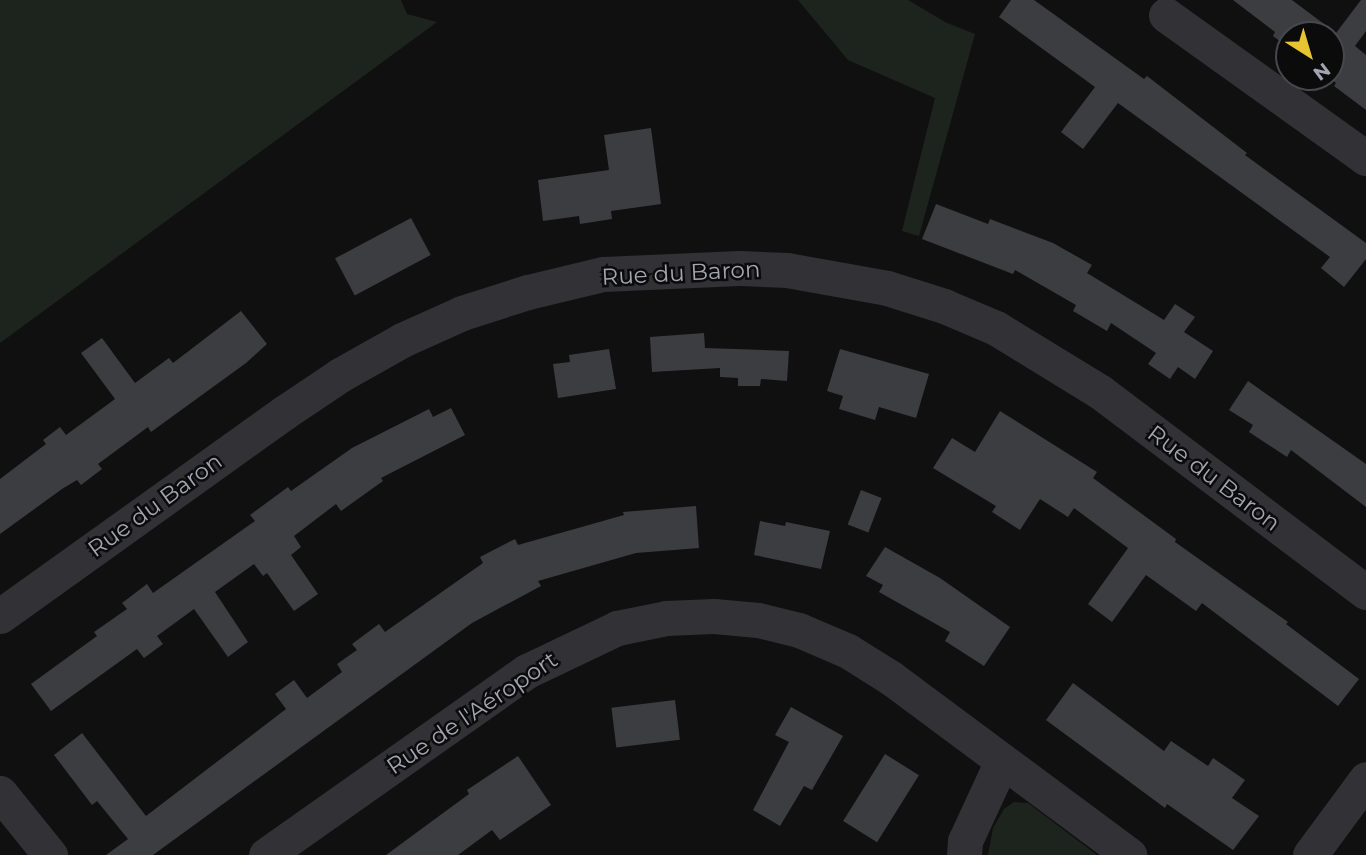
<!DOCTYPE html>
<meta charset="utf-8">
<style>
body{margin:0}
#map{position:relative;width:1366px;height:855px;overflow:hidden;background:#101011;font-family:Montserrat,sans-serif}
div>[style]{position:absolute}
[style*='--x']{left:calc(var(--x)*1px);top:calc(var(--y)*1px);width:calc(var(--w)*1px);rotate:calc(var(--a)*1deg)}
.green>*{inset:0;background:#1d241e}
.building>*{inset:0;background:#3c3d41;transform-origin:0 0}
.street>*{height:35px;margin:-17.5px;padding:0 17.5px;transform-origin:17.5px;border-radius:17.5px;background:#313136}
span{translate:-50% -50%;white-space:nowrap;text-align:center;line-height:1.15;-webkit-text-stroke:5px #0b0b0c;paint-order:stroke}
.street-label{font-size:23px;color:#a2a4b1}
.north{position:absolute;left:1275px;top:21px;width:70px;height:70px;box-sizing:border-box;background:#0b0b0c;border:2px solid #47484e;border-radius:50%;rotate:143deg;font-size:19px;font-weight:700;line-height:28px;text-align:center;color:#a2a4b1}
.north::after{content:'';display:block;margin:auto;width:24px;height:32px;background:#e7c432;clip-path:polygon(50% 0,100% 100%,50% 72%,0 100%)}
</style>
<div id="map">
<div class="green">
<div style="clip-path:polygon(0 0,401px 0,407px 14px,437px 22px,0 343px)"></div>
<div style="clip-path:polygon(798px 0,908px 0,945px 22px,975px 34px,919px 236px,902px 231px,935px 98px,848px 60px)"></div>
<div style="clip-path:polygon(1014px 802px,1028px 803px,1097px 855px,988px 855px,993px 828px,1004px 809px)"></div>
</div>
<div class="building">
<div style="clip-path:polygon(1011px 0,1034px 0,1144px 79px,1147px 76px,1247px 153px,1245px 155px,1366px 243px,1366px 259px,1344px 287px,1321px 268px,1330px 257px,1118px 103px,1083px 149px,1061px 132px,1095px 87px,999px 17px)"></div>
<div style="clip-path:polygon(1233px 0,1292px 0,1336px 33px,1361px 0,1366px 0,1366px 31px,1355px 46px,1366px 55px,1366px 110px,1334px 86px,1336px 83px,1328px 77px,1331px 77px,1331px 35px,1289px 35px,1289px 48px,1273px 36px,1275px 32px)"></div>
<div style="clip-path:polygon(651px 128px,661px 204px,611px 211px,612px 219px,580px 224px,579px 216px,543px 221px,538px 180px,609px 170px,604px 135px)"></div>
<div style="clip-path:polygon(936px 204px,988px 224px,990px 219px,1053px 243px,1092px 265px,1087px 273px,1164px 320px,1175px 304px,1195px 317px,1184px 332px,1213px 351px,1195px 379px,1178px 367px,1170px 379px,1148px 364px,1156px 353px,1111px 323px,1107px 331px,1073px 311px,1076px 305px,1015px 270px,1013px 274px,922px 239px)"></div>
<div style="left:411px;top:218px;width:42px;height:86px;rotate:62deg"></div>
<div style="clip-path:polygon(241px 311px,267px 344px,246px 363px,151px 432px,148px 427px,98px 464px,102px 469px,81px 485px,77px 480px,62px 489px,0 534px,0 479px,46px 444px,43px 440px,60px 427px,66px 435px,115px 399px,81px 353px,102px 338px,135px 383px,169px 358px,173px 363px)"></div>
<div style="clip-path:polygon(704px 333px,705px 348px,789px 351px,787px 381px,761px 379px,760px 386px,738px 386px,738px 378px,720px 377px,720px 368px,652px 372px,650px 337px)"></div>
<div style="clip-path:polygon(609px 349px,616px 389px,558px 398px,553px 364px,570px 362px,569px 355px)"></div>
<div style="clip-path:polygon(840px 349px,929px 374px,916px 418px,879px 407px,875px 420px,839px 409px,843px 396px,827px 391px)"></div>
<div style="clip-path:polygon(1248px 381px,1366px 464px,1366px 507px,1291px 450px,1287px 457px,1249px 432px,1253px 425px,1229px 410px)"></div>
<div style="clip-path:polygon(451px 408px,465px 435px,381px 478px,383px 481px,341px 511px,336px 504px,294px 536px,301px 547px,291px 555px,318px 594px,294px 611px,267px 573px,263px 576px,254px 564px,215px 592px,248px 642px,228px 657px,194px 609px,157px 636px,163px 644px,144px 658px,137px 649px,51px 711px,31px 684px,97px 636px,94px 632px,127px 609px,122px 603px,147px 584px,153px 593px,255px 521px,250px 515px,288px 487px,291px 491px,352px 448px,429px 409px,433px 417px)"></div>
<div style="clip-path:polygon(1000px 411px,1097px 472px,1093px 478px,1176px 539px,1175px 542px,1288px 622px,1286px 624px,1359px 679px,1338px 706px,1202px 603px,1196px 611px,1146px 575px,1112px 622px,1088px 604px,1128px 548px,1074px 508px,1068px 517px,1040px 499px,1020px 530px,992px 512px,996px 506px,933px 468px,952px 438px,975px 452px)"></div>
<div style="left:861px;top:490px;width:22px;height:37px;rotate:21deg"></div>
<div style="clip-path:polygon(696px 506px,699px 548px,636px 553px,538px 581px,541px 586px,472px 623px,153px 855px,106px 855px,128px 839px,97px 801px,92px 805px,54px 755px,82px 733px,146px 816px,286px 709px,275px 694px,294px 680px,307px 698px,342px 672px,337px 664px,357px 650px,352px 644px,379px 624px,385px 632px,483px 563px,480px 557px,515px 539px,518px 545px,624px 515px,623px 512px)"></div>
<div style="clip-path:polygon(760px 521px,785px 526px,786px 522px,830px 531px,821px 569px,754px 555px)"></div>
<div style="clip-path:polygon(885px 547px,940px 578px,1010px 627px,984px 666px,945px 641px,950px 632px,879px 592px,883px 585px,866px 576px)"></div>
<div style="clip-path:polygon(1073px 683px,1164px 751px,1171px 741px,1208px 766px,1213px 758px,1245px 780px,1232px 798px,1259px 816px,1233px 850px,1167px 804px,1165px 808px,1046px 720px)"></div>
<div style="left:675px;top:700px;width:40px;height:64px;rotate:83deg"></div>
<div style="clip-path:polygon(791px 707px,843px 736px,812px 790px,804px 786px,780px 826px,753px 810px,789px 742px,775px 735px)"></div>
<div style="left:885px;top:754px;width:40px;height:79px;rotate:32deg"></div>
<div style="clip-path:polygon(518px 756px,551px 805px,500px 840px,492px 830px,458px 855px,386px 855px,469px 794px,467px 790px)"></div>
</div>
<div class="street">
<div style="--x:1166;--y:15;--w:246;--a:35.6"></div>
<div style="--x:0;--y:616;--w:350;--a:-35.6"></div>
<div style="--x:285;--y:412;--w:66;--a:-33.9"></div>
<div style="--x:340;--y:375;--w:71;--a:-29.4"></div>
<div style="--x:402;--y:340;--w:66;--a:-24.2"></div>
<div style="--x:462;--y:313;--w:69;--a:-17.7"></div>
<div style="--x:528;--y:292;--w:77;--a:-13.5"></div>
<div style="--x:603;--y:274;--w:136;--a:-2.5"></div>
<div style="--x:739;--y:268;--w:48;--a:2.4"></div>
<div style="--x:787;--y:270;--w:102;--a:10.2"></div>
<div style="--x:887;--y:288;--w:60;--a:17.5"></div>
<div style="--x:944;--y:306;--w:56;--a:22.9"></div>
<div style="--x:996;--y:328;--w:121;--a:31.5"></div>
<div style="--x:1099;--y:391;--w:334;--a:37"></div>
<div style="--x:0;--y:793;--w:80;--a:51.1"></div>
<div style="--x:266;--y:855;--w:319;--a:-35.2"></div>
<div style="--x:527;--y:671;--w:100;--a:-25.5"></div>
<div style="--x:617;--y:628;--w:50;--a:-11.5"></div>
<div style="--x:666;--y:618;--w:48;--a:-2.4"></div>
<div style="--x:714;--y:616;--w:44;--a:5.2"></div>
<div style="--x:758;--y:620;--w:42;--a:13.7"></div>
<div style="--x:799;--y:630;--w:53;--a:23.2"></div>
<div style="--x:848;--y:651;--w:51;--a:32.1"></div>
<div style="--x:891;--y:678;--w:297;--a:36.6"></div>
<div style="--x:964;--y:855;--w:14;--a:-86"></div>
<div style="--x:965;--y:841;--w:88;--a:-65.2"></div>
<div style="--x:1310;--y:855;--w:94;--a:-53.6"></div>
</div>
<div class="street-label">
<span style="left:681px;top:273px;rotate:-3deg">Rue du Baron</span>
<span style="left:1214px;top:478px;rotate:37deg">Rue du Baron</span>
<span style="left:155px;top:505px;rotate:-36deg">Rue du Baron</span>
<span style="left:472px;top:713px;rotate:-34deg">Rue de l'Aéroport</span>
</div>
<div class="north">N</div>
</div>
